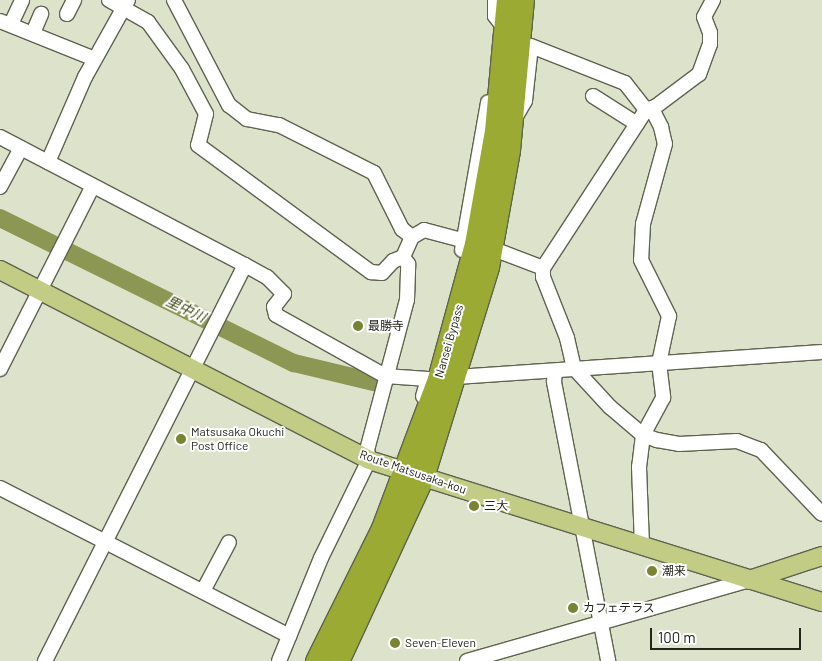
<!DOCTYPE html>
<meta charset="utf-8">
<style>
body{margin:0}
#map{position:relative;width:822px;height:661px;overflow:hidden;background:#dde2cb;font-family:Barlow,"Noto Sans JP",sans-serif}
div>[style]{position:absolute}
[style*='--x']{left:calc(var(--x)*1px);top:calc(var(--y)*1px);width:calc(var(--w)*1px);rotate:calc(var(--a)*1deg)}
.river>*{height:18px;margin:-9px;padding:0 9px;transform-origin:9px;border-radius:9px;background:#8c9754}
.roads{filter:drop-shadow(1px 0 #5e634f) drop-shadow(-1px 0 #5e634f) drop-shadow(0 1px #5e634f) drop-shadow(0 -1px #5e634f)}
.minor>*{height:14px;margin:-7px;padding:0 7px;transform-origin:7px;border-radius:7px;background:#fff}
.major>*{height:18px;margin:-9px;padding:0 9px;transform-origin:9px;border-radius:9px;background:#c2cc84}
.highway>*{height:21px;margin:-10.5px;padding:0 10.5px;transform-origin:10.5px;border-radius:10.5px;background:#9aaa32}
.dots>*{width:14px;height:14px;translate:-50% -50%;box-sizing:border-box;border:2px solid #fff;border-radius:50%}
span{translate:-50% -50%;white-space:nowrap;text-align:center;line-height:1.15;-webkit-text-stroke:4px #fff;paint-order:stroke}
.poi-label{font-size:12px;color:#23241c}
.left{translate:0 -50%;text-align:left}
.street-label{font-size:12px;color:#23241c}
.water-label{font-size:14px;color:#3b420e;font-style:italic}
.scale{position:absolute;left:650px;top:628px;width:151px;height:22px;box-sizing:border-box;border:2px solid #23241c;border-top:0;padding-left:6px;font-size:15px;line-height:18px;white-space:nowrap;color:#23241c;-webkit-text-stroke:4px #fff;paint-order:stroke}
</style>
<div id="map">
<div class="river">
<div style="--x:0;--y:218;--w:328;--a:26.3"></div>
<div style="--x:294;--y:363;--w:86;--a:13.4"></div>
</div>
<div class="roads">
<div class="minor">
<div style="--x:109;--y:0;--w:45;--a:29.4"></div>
<div style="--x:148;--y:22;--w:58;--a:54.1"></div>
<div style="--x:182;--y:69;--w:51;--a:61.9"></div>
<div style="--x:206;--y:114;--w:32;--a:104"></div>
<div style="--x:198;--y:145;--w:215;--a:36.3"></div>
<div style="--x:371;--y:272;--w:11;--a:5"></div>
<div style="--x:382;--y:273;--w:16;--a:-47"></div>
<div style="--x:393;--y:261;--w:11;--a:-22"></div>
<div style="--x:403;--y:257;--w:22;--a:-66"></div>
<div style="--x:412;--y:237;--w:14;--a:-30"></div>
<div style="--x:424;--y:230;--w:69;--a:15"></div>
<div style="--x:491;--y:248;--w:56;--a:21"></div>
<div style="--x:174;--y:0;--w:119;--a:62.4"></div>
<div style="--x:229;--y:105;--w:23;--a:38"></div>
<div style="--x:247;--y:119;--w:33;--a:11"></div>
<div style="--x:279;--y:125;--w:106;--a:26.8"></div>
<div style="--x:374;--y:173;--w:63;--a:63.4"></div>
<div style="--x:402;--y:229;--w:13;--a:39"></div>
<div style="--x:495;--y:0;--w:16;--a:90"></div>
<div style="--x:495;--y:16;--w:16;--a:52"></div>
<div style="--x:713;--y:0;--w:19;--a:118"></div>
<div style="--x:704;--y:17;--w:17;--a:69"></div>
<div style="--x:710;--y:33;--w:11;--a:90"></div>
<div style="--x:710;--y:44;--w:32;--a:110"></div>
<div style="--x:699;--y:74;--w:55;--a:143.1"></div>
<div style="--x:655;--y:107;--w:9;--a:162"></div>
<div style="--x:646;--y:110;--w:189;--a:123.1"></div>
<div style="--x:543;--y:268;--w:9;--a:90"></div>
<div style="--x:543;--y:277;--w:66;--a:68.5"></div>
<div style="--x:567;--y:338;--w:31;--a:77"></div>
<div style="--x:574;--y:368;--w:53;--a:47.3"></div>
<div style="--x:610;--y:407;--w:43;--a:40.3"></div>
<div style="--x:643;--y:435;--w:15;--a:20"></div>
<div style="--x:657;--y:440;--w:22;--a:10"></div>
<div style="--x:679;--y:444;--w:58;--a:-3"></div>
<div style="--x:737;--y:441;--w:26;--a:21"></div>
<div style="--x:761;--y:450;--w:88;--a:46.4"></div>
<div style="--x:67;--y:14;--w:16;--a:-63"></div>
<div style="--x:0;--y:21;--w:102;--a:21.8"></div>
<div style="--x:11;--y:24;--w:26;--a:-65"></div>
<div style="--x:33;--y:33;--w:21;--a:-67"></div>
<div style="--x:593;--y:96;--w:52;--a:32.5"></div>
<div style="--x:515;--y:118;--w:20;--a:-60"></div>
<div style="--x:525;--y:101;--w:55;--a:-83.8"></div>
<div style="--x:531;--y:46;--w:101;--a:21.5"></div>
<div style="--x:625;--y:83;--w:34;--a:52"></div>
<div style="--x:646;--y:110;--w:9;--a:21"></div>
<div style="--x:654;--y:113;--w:16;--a:63"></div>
<div style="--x:661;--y:127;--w:17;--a:77"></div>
<div style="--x:665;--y:144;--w:83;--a:105.4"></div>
<div style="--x:643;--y:224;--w:36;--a:93"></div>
<div style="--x:641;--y:260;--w:63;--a:63.4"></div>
<div style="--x:669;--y:316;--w:48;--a:102"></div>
<div style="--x:659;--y:363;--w:35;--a:83"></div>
<div style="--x:663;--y:398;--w:42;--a:118.4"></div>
<div style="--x:643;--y:435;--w:32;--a:97"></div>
<div style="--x:639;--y:467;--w:78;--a:87.8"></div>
<div style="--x:0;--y:137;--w:276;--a:27.6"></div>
<div style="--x:245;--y:265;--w:444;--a:116.8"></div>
<div style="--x:48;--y:162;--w:93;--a:-66.5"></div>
<div style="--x:85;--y:77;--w:88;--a:-60.8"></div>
<div style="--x:0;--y:187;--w:44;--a:-61.7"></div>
<div style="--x:462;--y:250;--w:150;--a:-80"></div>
<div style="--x:245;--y:265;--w:25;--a:29"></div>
<div style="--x:267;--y:277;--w:24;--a:45"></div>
<div style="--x:284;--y:294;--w:16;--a:128"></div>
<div style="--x:274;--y:307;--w:8;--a:76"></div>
<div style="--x:276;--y:315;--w:125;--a:29.2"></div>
<div style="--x:385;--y:376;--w:43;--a:4"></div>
<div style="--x:428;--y:379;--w:18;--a:106"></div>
<div style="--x:0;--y:369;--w:205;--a:-63.1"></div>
<div style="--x:555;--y:371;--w:11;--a:95"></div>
<div style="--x:554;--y:382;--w:284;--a:79"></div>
<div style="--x:456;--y:377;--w:367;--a:-3.9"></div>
<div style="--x:0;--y:488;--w:325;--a:27.1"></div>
<div style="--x:203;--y:591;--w:55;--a:-62"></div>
<div style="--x:279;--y:661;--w:111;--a:-67.8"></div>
<div style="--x:321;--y:558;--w:109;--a:-63.9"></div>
<div style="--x:369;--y:460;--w:10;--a:-101"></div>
<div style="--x:367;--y:450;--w:155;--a:-75.1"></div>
<div style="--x:407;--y:300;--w:36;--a:-88"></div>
<div style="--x:408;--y:264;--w:9;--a:-126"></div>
<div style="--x:467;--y:661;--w:293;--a:-16"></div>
</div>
<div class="major">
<div style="--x:0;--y:270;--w:415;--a:27.2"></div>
<div style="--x:369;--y:460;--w:475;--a:17.4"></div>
<div style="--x:749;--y:580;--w:77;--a:-18.2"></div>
</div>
<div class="highway">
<div style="--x:316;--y:661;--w:148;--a:-63.6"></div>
<div style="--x:382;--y:528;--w:159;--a:-69.4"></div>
<div style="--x:438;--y:379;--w:140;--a:-74.7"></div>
<div style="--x:475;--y:244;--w:115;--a:-80"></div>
<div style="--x:495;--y:131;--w:132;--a:-84.8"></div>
<div style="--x:338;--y:661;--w:203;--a:-65.2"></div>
<div style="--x:423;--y:477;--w:220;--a:-72.8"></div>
<div style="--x:488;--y:267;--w:119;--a:-79.8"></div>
<div style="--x:509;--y:150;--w:151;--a:-84.7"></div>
</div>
</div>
<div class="dots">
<div style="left:358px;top:326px;background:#788431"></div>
<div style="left:181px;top:439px;background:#788431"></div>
<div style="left:474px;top:506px;background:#788431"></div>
<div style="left:652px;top:571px;background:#788431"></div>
<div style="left:573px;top:608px;background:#788431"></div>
<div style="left:395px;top:643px;background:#788431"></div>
</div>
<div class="poi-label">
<span class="left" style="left:368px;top:326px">最勝寺</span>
<span class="left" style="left:191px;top:439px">Matsusaka Okuchi<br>Post Office</span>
<span class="left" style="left:484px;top:506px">三大</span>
<span class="left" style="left:662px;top:571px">潮来</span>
<span class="left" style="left:583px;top:608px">カフェテラス</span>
<span class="left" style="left:405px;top:643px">Seven-Eleven</span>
</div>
<div class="street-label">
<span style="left:449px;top:341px;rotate:-74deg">Nansei Bypass</span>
<span style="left:413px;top:472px;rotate:19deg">Route Matsusaka-kou</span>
</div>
<div class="water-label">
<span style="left:186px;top:309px;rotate:26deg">里中川</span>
</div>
<div class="scale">100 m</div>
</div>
